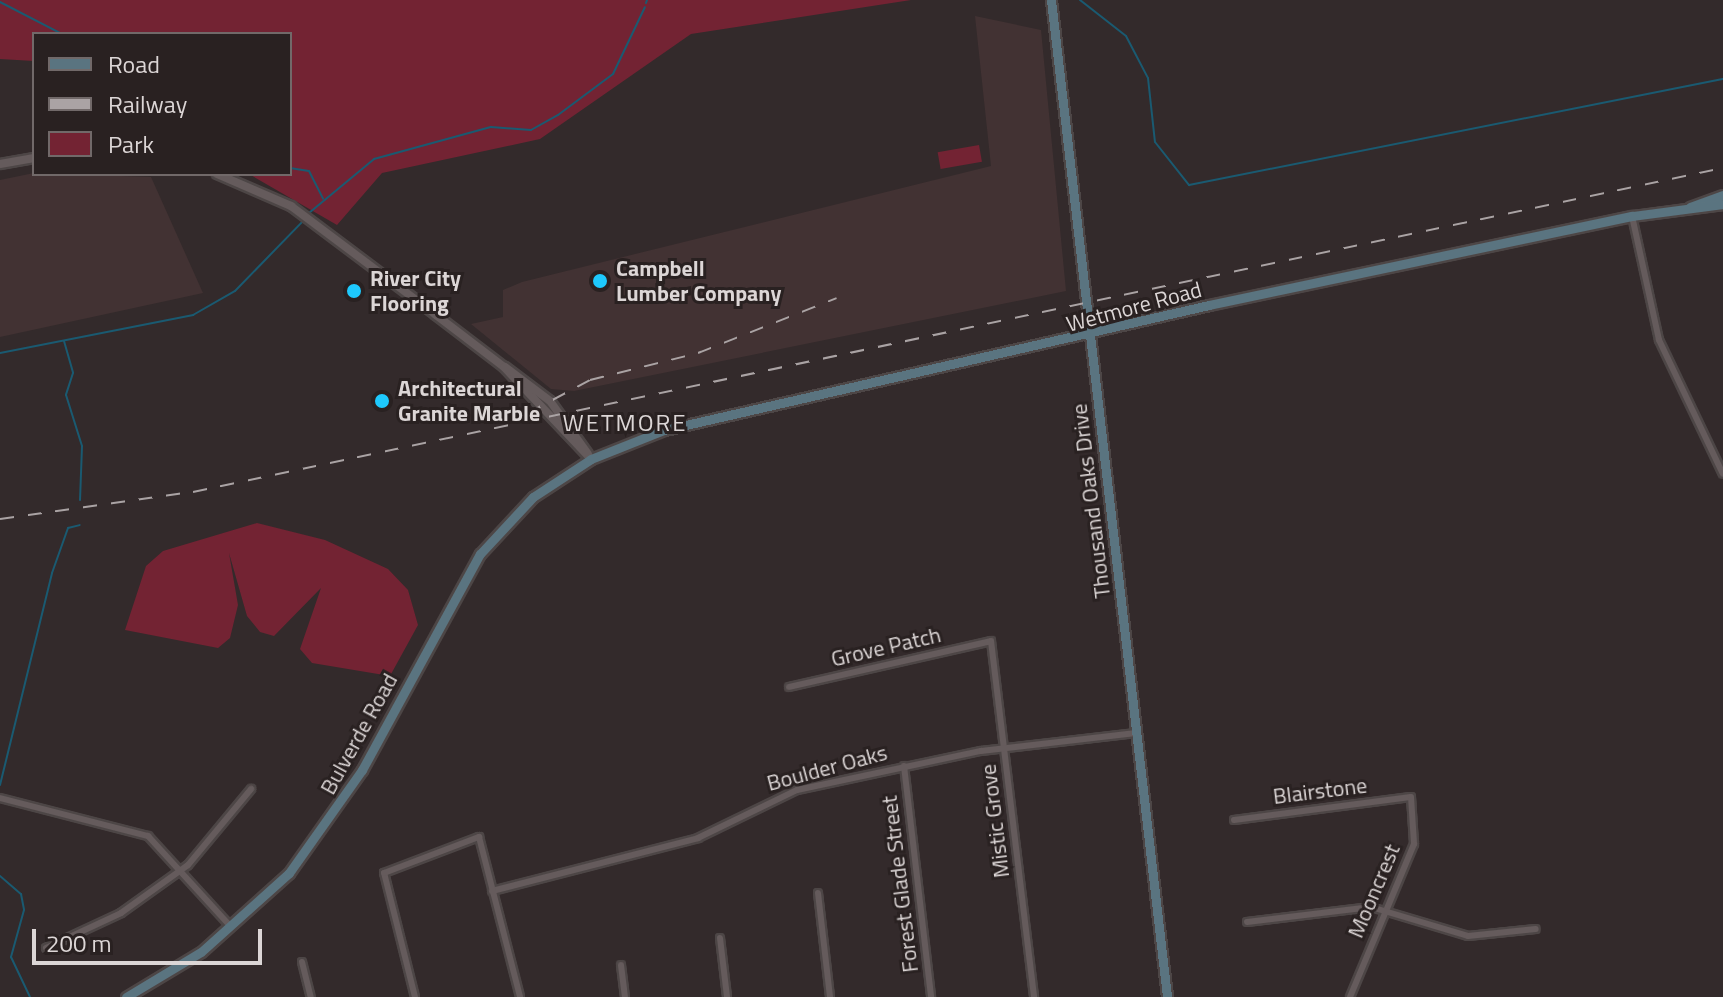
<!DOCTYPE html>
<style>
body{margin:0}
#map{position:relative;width:1723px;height:997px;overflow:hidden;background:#332a2b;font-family:"Titillium Web",sans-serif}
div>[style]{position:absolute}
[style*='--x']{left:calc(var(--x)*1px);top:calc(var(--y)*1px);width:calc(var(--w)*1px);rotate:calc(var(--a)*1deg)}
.built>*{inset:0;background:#423233}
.green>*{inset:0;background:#732333;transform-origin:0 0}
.stream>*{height:2px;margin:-1px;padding:0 1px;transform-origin:1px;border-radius:1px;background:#1a5a71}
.roads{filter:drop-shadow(2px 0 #4d4646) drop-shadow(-2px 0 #4d4646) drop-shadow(0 2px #4d4646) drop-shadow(0 -2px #4d4646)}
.minor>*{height:6px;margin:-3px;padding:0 3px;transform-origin:3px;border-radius:3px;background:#655b5c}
.tertiary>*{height:8px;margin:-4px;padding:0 4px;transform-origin:4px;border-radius:4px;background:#655b5c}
.secondary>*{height:9px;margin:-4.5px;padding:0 4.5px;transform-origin:4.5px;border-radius:4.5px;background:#5a7480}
.rail>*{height:2px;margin-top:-1px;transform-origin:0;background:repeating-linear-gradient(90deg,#aaa3a4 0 14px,transparent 0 28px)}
.dots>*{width:22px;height:22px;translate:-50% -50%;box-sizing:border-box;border:4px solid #292121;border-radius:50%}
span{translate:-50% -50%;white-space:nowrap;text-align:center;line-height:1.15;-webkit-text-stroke:6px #292121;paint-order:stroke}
.poi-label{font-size:22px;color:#dcd6d6;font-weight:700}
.left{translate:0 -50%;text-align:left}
.street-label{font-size:22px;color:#dcd6d6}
.neighbourhood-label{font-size:24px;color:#dcd6d6;letter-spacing:2px}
.legend{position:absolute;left:32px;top:32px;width:260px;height:144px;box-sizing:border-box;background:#292121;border:2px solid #716969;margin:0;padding:10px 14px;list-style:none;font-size:24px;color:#dcd6d6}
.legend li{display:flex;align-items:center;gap:16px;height:40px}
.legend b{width:40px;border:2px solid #716969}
.scale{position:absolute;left:32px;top:929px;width:230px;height:36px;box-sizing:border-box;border:4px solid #dcd6d6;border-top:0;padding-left:10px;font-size:24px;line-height:28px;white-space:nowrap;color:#dcd6d6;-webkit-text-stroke:6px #292121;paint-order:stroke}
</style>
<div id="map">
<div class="built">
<div style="clip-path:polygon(975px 16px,1041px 30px,1066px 291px,574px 391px,551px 389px,471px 324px,503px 317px,503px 290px,522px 282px,991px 166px)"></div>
<div style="clip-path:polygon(34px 173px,151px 177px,203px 293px,0 337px,0 180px)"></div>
</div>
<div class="green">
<div style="clip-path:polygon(0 0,911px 0,691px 34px,540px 139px,382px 173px,337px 225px,249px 174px,290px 174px,290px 34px,34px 34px,34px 61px,0 59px)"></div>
<div style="left:979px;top:145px;width:17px;height:42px;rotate:80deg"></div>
<div style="clip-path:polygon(257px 523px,325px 540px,388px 569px,408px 590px,418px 625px,390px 676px,312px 663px,300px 649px,321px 588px,274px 636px,260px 632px,247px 616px,229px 553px,238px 605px,230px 638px,218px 648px,125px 630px,146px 566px,163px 551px)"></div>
</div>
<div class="stream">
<div style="--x:1080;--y:0;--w:58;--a:38"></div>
<div style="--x:1126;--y:36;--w:47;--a:62.4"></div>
<div style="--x:1148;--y:78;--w:64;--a:83.8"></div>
<div style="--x:1155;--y:142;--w:55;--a:51.7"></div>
<div style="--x:1189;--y:185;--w:544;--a:-11.23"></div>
<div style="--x:0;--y:2;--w:70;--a:27.3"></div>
<div style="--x:646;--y:3;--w:3;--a:-72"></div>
<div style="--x:290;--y:168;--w:19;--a:9"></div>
<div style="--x:309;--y:171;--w:31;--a:63"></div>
<div style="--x:309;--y:213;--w:85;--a:-39.7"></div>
<div style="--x:374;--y:159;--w:121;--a:-15.3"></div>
<div style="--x:491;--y:127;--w:40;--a:4.3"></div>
<div style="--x:531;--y:130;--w:31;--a:-29"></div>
<div style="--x:558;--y:115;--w:69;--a:-36.7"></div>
<div style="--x:613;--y:74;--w:74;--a:-64.5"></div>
<div style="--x:64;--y:341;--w:33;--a:74"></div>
<div style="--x:73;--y:373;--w:23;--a:108"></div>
<div style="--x:66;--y:395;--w:53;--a:72.6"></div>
<div style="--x:82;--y:446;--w:54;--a:92.1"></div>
<div style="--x:0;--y:353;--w:197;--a:-11.1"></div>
<div style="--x:193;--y:315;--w:48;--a:-29.7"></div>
<div style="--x:235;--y:291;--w:102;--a:-45.8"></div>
<div style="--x:0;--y:785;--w:218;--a:-76.2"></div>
<div style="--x:52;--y:573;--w:48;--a:-70.4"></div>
<div style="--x:68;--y:528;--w:12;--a:-14"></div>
<div style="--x:0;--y:876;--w:28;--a:41"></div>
<div style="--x:21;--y:894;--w:16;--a:79"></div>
<div style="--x:24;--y:910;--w:49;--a:105.5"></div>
<div style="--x:11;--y:957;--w:44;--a:64.6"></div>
</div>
<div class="roads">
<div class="minor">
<div style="--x:1632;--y:216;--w:127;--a:77.7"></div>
<div style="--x:1659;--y:340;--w:148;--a:64.5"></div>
<div style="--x:789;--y:687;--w:207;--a:-12.8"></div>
<div style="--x:991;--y:641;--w:359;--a:83.1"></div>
<div style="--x:904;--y:766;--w:233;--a:83.3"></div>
<div style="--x:0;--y:798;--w:153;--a:14.4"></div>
<div style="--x:148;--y:836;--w:123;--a:47.6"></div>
<div style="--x:1234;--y:820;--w:178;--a:-7.4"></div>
<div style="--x:1411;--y:797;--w:47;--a:86.3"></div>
<div style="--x:1414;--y:844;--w:166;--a:112.7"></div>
<div style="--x:492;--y:891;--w:213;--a:-14.4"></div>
<div style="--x:698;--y:838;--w:110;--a:-25.9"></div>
<div style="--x:797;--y:790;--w:188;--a:-12"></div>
<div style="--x:981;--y:751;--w:156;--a:-6.6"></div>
<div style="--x:818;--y:893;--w:105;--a:83.4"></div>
<div style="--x:1247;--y:922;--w:125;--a:-6.9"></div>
<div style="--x:1371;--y:907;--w:101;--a:16.6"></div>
<div style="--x:1468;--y:936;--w:68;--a:-5.9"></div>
<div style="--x:720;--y:938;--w:59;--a:83.2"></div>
<div style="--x:46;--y:948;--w:83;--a:-25"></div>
<div style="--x:121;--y:913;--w:82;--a:-35.6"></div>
<div style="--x:188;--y:865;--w:99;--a:-50.3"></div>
<div style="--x:302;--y:962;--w:36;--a:76"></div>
<div style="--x:621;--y:965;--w:32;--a:83"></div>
<div style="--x:415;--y:997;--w:128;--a:-104"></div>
<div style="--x:384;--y:873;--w:102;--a:-20.8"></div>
<div style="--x:479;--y:837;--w:165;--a:75.6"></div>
</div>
<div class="tertiary">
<div style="--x:0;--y:164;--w:35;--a:-10"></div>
<div style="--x:217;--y:174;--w:81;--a:23.4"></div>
<div style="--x:291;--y:206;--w:181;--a:36.9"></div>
<div style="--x:436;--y:315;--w:86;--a:37.4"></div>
<div style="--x:504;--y:367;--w:127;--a:46.6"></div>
<div style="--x:505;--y:367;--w:56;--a:37.1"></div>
<div style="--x:550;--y:401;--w:65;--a:54.4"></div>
</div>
<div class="secondary">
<div style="--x:1051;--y:0;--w:1004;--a:83.36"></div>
<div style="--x:1690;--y:207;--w:35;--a:-20"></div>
<div style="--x:126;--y:997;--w:87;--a:-31"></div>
<div style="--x:201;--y:952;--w:118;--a:-41.9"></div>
<div style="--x:289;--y:873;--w:126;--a:-54.7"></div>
<div style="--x:362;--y:770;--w:246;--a:-61.4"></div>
<div style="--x:480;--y:554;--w:78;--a:-47.1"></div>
<div style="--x:533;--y:497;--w:69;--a:-33.2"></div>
<div style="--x:591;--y:459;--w:79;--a:-21.7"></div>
<div style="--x:664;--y:430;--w:559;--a:-12.92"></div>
<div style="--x:1209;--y:305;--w:432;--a:-11.9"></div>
<div style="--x:1632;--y:216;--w:92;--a:-7.5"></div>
</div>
</div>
<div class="rail">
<div style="--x:528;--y:413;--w:70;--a:-28"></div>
<div style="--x:590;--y:380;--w:111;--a:-14"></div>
<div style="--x:698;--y:353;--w:149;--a:-21.6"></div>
<div style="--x:0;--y:519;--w:195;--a:-8"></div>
<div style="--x:193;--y:492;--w:1564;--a:-11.96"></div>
</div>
<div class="dots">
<div style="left:600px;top:281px;background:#1ec9fd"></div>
<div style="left:354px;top:291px;background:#1ec9fd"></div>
<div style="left:382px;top:401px;background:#1ec9fd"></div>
</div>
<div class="poi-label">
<span class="left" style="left:616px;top:281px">Campbell<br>Lumber Company</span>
<span class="left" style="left:370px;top:291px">River City<br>Flooring</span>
<span class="left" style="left:398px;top:401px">Architectural<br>Granite Marble</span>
</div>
<div class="street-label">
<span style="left:1134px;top:307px;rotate:-15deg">Wetmore Road</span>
<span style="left:1091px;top:501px;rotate:-97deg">Thousand Oaks Drive</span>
<span style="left:886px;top:647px;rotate:-13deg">Grove Patch</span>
<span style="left:359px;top:734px;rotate:-61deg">Bulverde Road</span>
<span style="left:827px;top:768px;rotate:-15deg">Boulder Oaks</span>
<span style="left:1320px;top:791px;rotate:-7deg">Blairstone</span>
<span style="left:995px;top:821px;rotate:-97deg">Mistic Grove</span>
<span style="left:900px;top:884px;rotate:-97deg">Forest Glade Street</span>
<span style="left:1374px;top:891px;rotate:-67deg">Mooncrest</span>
</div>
<div class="neighbourhood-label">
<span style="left:625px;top:423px">WETMORE</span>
</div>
<ul class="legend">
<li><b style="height:10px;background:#5a7480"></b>Road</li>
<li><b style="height:10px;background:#aaa3a4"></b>Railway</li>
<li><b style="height:22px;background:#732333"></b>Park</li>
</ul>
<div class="scale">200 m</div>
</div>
